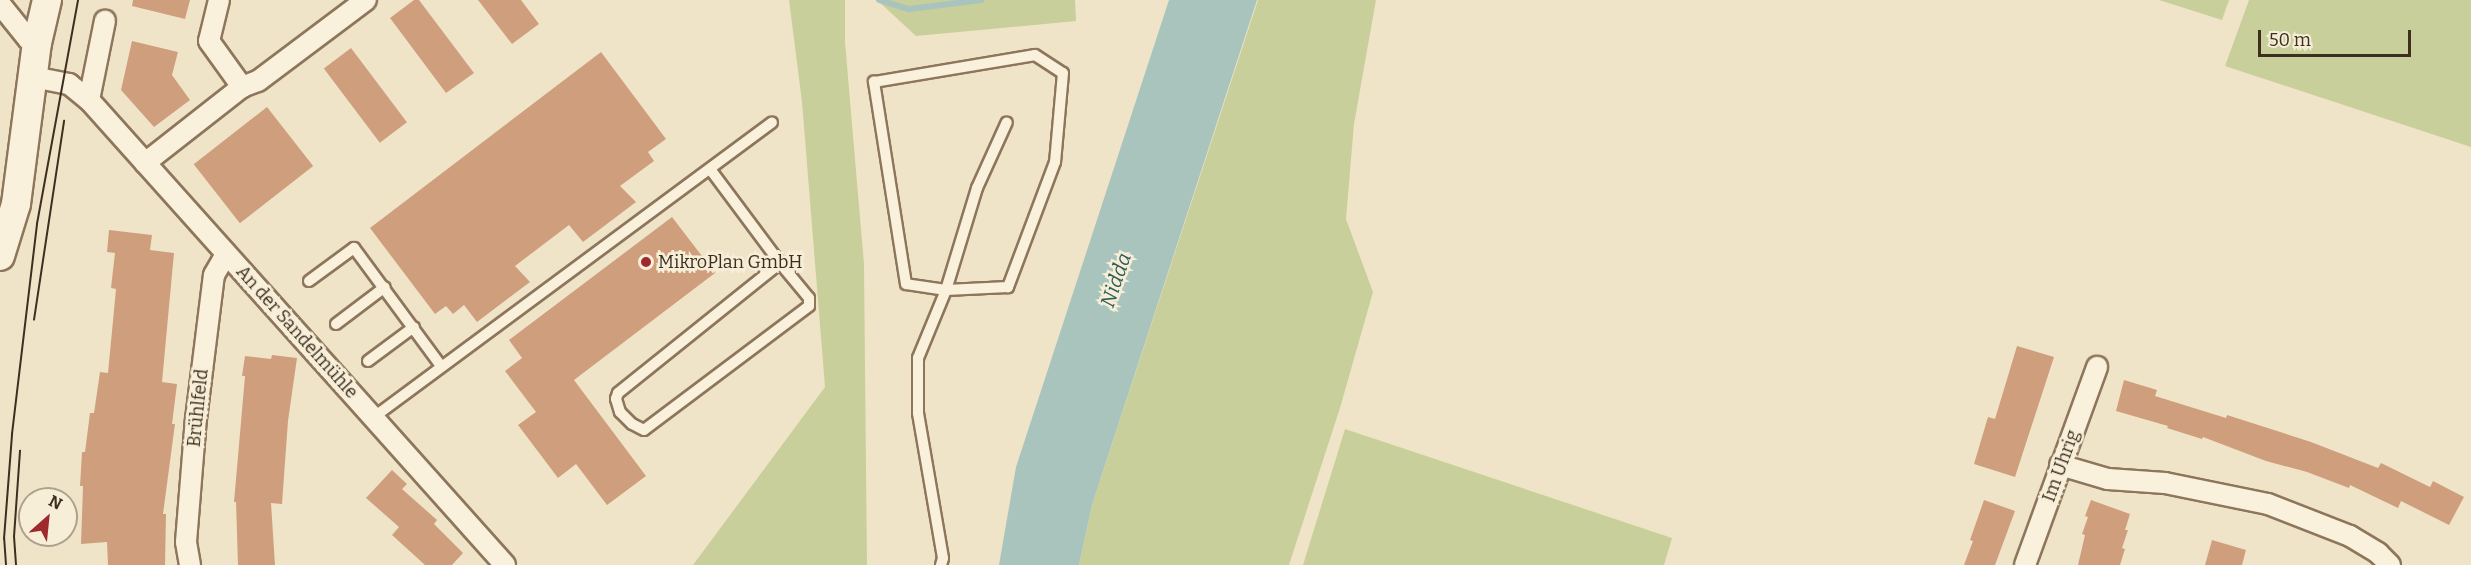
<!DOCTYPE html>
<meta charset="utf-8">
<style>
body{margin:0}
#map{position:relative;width:2471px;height:565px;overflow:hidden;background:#f0e4c8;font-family:Bitter,serif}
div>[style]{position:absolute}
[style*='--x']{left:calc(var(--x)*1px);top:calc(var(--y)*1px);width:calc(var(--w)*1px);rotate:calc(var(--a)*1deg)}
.green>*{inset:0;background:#c9cf9b}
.water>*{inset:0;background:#a9c4bc}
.stream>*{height:6px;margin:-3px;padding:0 3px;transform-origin:3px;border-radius:3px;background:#a9c4bc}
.building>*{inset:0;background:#cf9f7d;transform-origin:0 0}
.roads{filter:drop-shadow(2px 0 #8d765c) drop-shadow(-2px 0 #8d765c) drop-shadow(0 2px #8d765c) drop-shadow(0 -2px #8d765c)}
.lane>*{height:10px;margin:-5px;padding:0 5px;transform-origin:5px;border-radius:5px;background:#faf1dc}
.street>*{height:20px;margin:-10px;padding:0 10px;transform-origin:10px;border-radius:10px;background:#faf1dc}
.secondary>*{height:28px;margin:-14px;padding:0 14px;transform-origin:14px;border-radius:14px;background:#faf1dc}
.tram>*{height:1.5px;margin:-0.75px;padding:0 0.75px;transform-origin:0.75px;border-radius:0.75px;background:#3d2e20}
.dots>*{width:16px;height:16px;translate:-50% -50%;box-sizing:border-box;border:3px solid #f7eed8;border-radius:50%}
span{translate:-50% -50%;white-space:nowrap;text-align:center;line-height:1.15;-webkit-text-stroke:5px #f7eed8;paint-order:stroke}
.poi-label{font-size:18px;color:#3d2e20}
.left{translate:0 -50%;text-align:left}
.street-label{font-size:18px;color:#3d2e20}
.water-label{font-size:20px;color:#2f5d5a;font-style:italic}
.north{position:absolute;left:18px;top:487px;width:60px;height:60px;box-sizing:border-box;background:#f7eed8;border:2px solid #ada18e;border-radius:50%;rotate:27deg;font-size:16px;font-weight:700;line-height:24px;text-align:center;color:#3d2e20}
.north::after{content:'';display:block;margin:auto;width:21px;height:27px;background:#9e2a2b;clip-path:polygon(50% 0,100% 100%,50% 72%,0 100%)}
.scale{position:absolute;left:2258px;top:30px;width:153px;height:27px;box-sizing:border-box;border:3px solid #3d2e20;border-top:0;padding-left:8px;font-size:18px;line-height:21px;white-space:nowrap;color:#3d2e20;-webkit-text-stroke:4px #f7eed8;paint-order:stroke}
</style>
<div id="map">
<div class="green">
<div style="clip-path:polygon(789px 0,845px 0,845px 42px,864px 264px,867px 565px,693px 565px,825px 387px,802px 102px)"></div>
<div style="clip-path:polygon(877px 0,1075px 0,1076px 21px,916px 36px)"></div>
<div style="clip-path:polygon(1258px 0,1376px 0,1354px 124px,1346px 219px,1373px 292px,1340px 408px,1289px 565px,1079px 565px,1092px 505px)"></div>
<div style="clip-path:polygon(2159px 0,2229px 0,2222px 20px)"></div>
<div style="clip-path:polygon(2249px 0,2471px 0,2471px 147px,2225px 66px)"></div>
<div style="clip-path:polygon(1345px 429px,1672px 538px,1664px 565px,1303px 565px)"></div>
</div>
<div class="water">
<div style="clip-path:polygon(1169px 0,1257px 0,1092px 505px,1079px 565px,999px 565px,1016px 467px)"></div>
</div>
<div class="stream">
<div style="--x:879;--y:0;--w:31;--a:17"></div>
<div style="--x:909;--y:9;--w:73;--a:-7.1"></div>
</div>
<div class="building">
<div style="clip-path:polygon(133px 0,190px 0,185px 19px,132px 6px)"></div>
<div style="clip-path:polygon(414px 0,419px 0,474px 73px,446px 93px,390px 18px)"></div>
<div style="clip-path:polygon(478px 0,521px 0,539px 24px,512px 44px)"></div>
<div style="clip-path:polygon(132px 41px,178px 52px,172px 75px,190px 100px,154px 127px,121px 90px)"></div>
<div style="left:351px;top:48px;width:93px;height:34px;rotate:53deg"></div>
<div style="clip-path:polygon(601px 52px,666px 139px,648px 152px,654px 161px,620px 186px,636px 202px,583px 242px,569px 225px,515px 266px,530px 282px,477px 322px,464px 305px,453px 314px,446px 306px,435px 314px,370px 228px)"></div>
<div style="left:267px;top:107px;width:75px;height:93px;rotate:52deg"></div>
<div style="clip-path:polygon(672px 217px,715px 273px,574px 380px,646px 476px,607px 505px,576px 464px,558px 478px,518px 425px,536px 412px,505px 371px,522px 358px,509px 340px)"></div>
<div style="clip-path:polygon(109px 230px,152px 235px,150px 250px,174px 253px,162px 382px,177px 384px,172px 424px,175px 424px,163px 514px,166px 514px,165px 565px,108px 565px,107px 542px,81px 544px,83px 486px,80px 486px,82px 452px,85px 452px,90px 413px,94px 413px,100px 372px,108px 373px,116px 289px,111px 288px,115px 253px,107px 252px)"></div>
<div style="clip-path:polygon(2017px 346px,2054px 357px,2015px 477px,1974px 464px,1988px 417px,1995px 419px)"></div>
<div style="clip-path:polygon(272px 355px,297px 358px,288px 421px,282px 504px,271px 503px,275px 565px,238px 565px,236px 502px,234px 502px,245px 376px,242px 376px,245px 356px,271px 359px)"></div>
<div style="clip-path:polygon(2124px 380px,2157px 390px,2155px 396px,2226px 418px,2227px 415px,2311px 442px,2378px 468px,2381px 463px,2430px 487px,2433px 481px,2464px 497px,2449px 525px,2401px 501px,2398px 508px,2350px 485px,2349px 488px,2307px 472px,2266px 461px,2203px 437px,2202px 439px,2167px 428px,2168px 426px,2116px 411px)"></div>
<div style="clip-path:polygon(392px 470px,407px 484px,402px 489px,437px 520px,434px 524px,463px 553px,452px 565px,425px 565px,392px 535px,399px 527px,366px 498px)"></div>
<div style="clip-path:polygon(1984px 500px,2015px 511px,1995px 565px,1964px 565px,1973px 541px,1970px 540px)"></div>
<div style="clip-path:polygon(2091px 500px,2130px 514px,2125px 530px,2128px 530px,2122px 548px,2125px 549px,2120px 565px,2078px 565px,2085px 535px,2082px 534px,2088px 517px,2085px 516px)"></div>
<div style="clip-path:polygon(2212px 540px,2246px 550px,2242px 565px,2205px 565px)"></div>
</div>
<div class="roads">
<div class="lane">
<div style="--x:1035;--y:55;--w:33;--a:33"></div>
<div style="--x:1063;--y:73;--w:89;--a:95.1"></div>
<div style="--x:1055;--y:162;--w:134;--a:110.6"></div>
<div style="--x:1008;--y:287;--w:62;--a:177.2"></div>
<div style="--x:946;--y:290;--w:40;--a:-171.5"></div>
<div style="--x:906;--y:284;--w:205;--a:-99"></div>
<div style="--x:874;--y:82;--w:163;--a:-9.5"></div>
<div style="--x:710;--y:169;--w:117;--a:53.3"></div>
<div style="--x:780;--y:263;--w:45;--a:50.4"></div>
<div style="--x:809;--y:298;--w:8;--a:90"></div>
<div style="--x:809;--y:306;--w:206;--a:143.1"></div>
<div style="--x:644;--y:430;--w:13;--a:-153"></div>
<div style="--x:632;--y:424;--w:17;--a:-135"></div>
<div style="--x:620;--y:412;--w:14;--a:-107"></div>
<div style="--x:616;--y:399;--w:6;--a:-72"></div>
<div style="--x:618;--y:393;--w:208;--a:-38.7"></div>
<div style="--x:309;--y:281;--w:56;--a:-36.3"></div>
<div style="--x:354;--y:248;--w:147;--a:53.6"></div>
<div style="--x:336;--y:324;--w:61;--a:-37.1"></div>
<div style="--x:368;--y:361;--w:57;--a:-36.5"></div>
<div style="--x:374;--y:417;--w:495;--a:-36.5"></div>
<div style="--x:941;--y:565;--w:7;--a:-74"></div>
<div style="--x:943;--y:558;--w:147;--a:-99.8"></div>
<div style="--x:918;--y:413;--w:55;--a:-90"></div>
<div style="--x:918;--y:358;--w:74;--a:-67.6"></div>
<div style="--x:946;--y:290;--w:107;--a:-73.1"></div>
<div style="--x:977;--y:188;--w:72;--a:-65.6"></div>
</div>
<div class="street">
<div style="--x:219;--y:0;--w:42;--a:103.7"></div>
<div style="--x:209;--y:41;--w:57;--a:54.3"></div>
<div style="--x:0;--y:4;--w:45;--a:51.3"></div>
<div style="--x:28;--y:39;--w:10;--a:24"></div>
<div style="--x:33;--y:77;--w:37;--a:11"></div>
<div style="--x:69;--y:84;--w:26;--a:39"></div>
<div style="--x:89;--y:100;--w:624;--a:48.18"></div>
<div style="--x:89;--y:100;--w:81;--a:-78.6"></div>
<div style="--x:145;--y:163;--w:123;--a:-38.1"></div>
<div style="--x:242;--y:87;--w:17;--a:-21"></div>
<div style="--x:258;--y:81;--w:135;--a:-36.9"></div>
<div style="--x:2060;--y:465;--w:50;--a:16.3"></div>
<div style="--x:2108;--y:479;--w:57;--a:4"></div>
<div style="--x:2165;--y:483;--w:105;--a:11.5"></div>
<div style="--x:2268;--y:504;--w:88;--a:21.3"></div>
<div style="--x:2350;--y:536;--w:33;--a:31"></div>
<div style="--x:2378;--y:553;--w:17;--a:45"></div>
<div style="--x:190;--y:565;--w:23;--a:-100"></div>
<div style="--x:186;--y:542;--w:123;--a:-85.4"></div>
<div style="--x:196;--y:419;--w:145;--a:-82.9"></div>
<div style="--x:214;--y:275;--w:24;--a:-60"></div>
<div style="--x:2025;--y:565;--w:211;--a:-70"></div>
</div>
<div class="secondary">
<div style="--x:0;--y:256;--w:54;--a:-72.9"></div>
<div style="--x:16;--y:204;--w:162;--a:-82.6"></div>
<div style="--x:37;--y:43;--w:44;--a:-76.9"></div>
</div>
</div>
<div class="tram">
<div style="--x:34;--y:320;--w:201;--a:-81.4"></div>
<div style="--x:6;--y:565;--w:26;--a:-94"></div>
<div style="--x:4;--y:539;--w:105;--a:-85.6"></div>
<div style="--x:12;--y:434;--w:211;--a:-83.2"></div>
<div style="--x:37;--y:224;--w:228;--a:-79.6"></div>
<div style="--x:16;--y:565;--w:28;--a:-94"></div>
<div style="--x:14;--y:537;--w:86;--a:-86"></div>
</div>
<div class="dots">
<div style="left:646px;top:262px;background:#9e2a2b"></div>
</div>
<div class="poi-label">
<span class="left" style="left:658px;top:262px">MikroPlan GmbH</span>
</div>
<div class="street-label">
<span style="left:297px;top:332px;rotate:48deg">An der Sandelmühle</span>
<span style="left:198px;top:408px;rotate:-84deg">Brühlfeld</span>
<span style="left:2061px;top:466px;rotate:-70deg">Im Uhrig</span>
</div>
<div class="water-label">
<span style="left:1116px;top:280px;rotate:-71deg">Nidda</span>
</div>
<div class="north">N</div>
<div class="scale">50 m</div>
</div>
